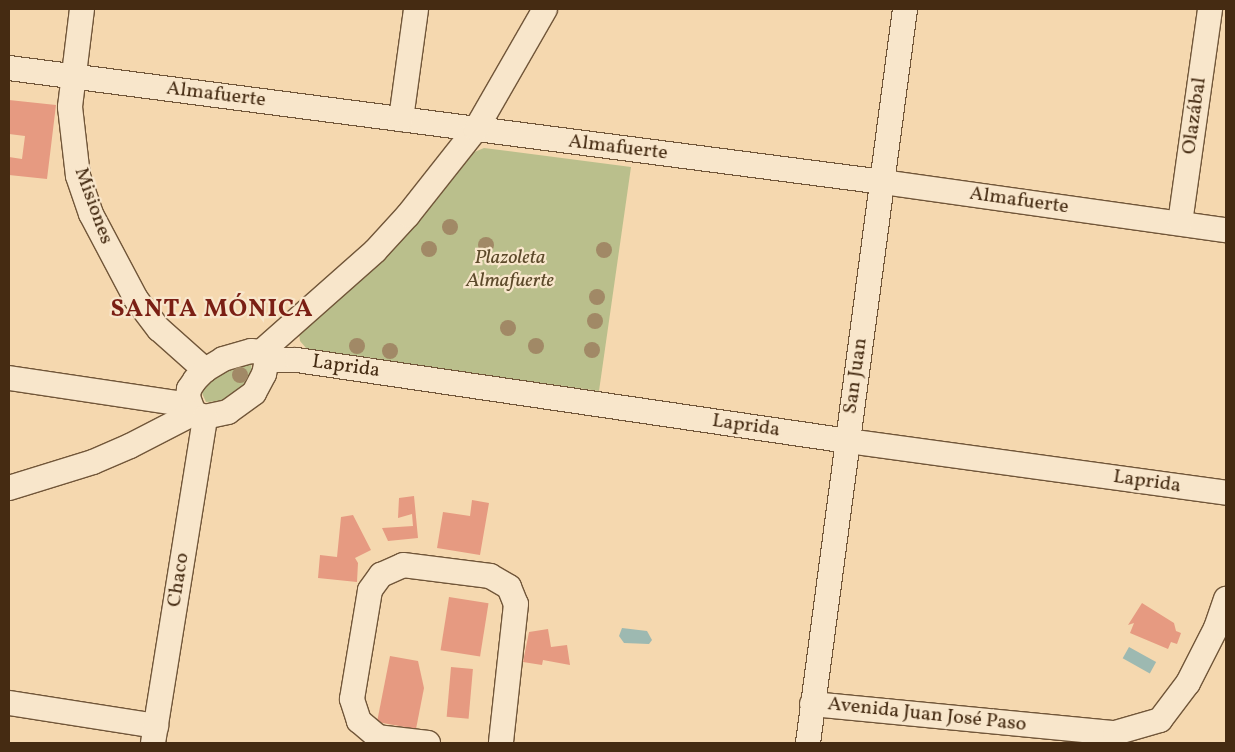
<!DOCTYPE html>
<meta charset="utf-8">
<style>
body{margin:0}
#map{position:relative;width:1235px;height:752px;overflow:hidden;background:#f5d8af;font-family:Vollkorn,serif}
div>[style]{position:absolute}
[style*='--x']{left:calc(var(--x)*1px);top:calc(var(--y)*1px);width:calc(var(--w)*1px);rotate:calc(var(--a)*1deg)}
.green>*{inset:0;background:#babf8c}
.water>*{inset:0;background:#9db9b1;transform-origin:0 0}
.building>*{inset:0;background:#e69a81;transform-origin:0 0}
.roads{filter:drop-shadow(1px 0 #715639) drop-shadow(-1px 0 #715639) drop-shadow(0 1px #715639) drop-shadow(0 -1px #715639)}
.minor>*{height:24px;margin:-12px;padding:0 12px;transform-origin:12px;border-radius:12px;background:#f8e6cb}
.trees>*{width:16px;height:16px;margin:-8px;border-radius:50%;background:#a18966}
span{translate:-50% -50%;white-space:nowrap;text-align:center;line-height:1.15;-webkit-text-stroke:4.5px #f8e6cb;paint-order:stroke}
.street-label{font-size:20px;color:#452b12}
.park-label{font-size:20px;color:#5c492a;font-style:italic}
.district-label{font-size:25px;color:#7a1f14;font-weight:700;letter-spacing:1px}
.frame{position:absolute;inset:0;border:10px solid #452b12;pointer-events:none}
</style>
<div id="map">
<div class="green">
<div style="clip-path:polygon(484px 148px,631px 167px,599px 391px,314px 351px,306px 348px,300px 341px,299px 333px,472px 153px)"></div>
<div style="clip-path:polygon(247px 363px,251px 365px,253px 374px,242px 388px,222px 401px,206px 402px,202px 393px,205px 384px,227px 368px)"></div>
</div>
<div class="water">
<div style="clip-path:polygon(622px 628px,647px 631px,652px 640px,649px 644px,624px 643px,619px 636px)"></div>
<div style="left:1129px;top:647px;width:31px;height:13px;rotate:29deg"></div>
</div>
<div class="building">
<div style="clip-path:polygon(9px 100px,56px 105px,47px 179px,9px 175px,9px 157px,22px 159px,25px 136px,9px 134px)"></div>
<div style="clip-path:polygon(414px 496px,418px 538px,388px 541px,382px 528px,413px 526px,412px 514px,398px 518px,399px 498px)"></div>
<div style="clip-path:polygon(472px 500px,489px 503px,480px 555px,437px 548px,443px 512px,470px 516px)"></div>
<div style="clip-path:polygon(353px 515px,371px 550px,355px 558px,358px 563px,357px 582px,318px 578px,320px 555px,337px 557px,341px 517px)"></div>
<div style="left:449px;top:597px;width:40px;height:54px;rotate:9deg"></div>
<div style="clip-path:polygon(1142px 603px,1174px 623px,1176px 631px,1181px 633px,1177px 644px,1171px 642px,1168px 649px,1130px 633px,1134px 623px,1128px 625px)"></div>
<div style="clip-path:polygon(548px 629px,551px 647px,567px 645px,570px 665px,543px 660px,542px 665px,523px 662px,529px 632px)"></div>
<div style="clip-path:polygon(390px 656px,418px 661px,424px 688px,416px 729px,377px 722px)"></div>
<div style="left:451px;top:667px;width:22px;height:50px;rotate:5deg"></div>
</div>
<div class="roads">
<div class="minor">
<div style="--x:82;--y:9;--w:99;--a:97"></div>
<div style="--x:70;--y:107;--w:69;--a:83.4"></div>
<div style="--x:78;--y:176;--w:40;--a:71.1"></div>
<div style="--x:91;--y:214;--w:96;--a:62.1"></div>
<div style="--x:136;--y:299;--w:38;--a:53"></div>
<div style="--x:159;--y:329;--w:62;--a:41.7"></div>
<div style="--x:9;--y:68;--w:881;--a:7.43"></div>
<div style="--x:883;--y:182;--w:346;--a:8"></div>
<div style="--x:401;--y:119;--w:111;--a:-82.2"></div>
<div style="--x:1180;--y:223;--w:216;--a:-82"></div>
<div style="--x:251;--y:351;--w:10;--a:6"></div>
<div style="--x:261;--y:352;--w:10;--a:53"></div>
<div style="--x:267;--y:360;--w:14;--a:102"></div>
<div style="--x:264;--y:374;--w:21;--a:118"></div>
<div style="--x:254;--y:393;--w:32;--a:144"></div>
<div style="--x:228;--y:412;--w:24;--a:168"></div>
<div style="--x:205;--y:417;--w:12;--a:-160"></div>
<div style="--x:194;--y:413;--w:17;--a:-111"></div>
<div style="--x:188;--y:397;--w:8;--a:-83"></div>
<div style="--x:189;--y:389;--w:11;--a:-56"></div>
<div style="--x:195;--y:380;--w:14;--a:-45"></div>
<div style="--x:205;--y:370;--w:21;--a:-31"></div>
<div style="--x:223;--y:359;--w:29;--a:-16"></div>
<div style="--x:261;--y:352;--w:152;--a:-41.5"></div>
<div style="--x:375;--y:251;--w:49;--a:-47.5"></div>
<div style="--x:408;--y:215;--w:110;--a:-51.7"></div>
<div style="--x:476;--y:129;--w:138;--a:-60.1"></div>
<div style="--x:267;--y:360;--w:30;--a:0"></div>
<div style="--x:297;--y:360;--w:557;--a:8.36"></div>
<div style="--x:848;--y:441;--w:382;--a:7.8"></div>
<div style="--x:9;--y:378;--w:182;--a:8.5"></div>
<div style="--x:9;--y:488;--w:88;--a:-17.2"></div>
<div style="--x:93;--y:462;--w:40;--a:-23.4"></div>
<div style="--x:130;--y:446;--w:72;--a:-27.3"></div>
<div style="--x:9;--y:703;--w:149;--a:8.9"></div>
<div style="--x:812;--y:704;--w:304;--a:5.5"></div>
<div style="--x:1115;--y:733;--w:47;--a:-16.1"></div>
<div style="--x:1160;--y:720;--w:46;--a:-52.9"></div>
<div style="--x:1188;--y:683;--w:62;--a:-63"></div>
<div style="--x:1216;--y:628;--w:31;--a:-71"></div>
<div style="--x:153;--y:743;--w:330;--a:-80.9"></div>
<div style="--x:428;--y:743;--w:50;--a:-173.2"></div>
<div style="--x:378;--y:737;--w:25;--a:-140"></div>
<div style="--x:359;--y:721;--w:23;--a:-108"></div>
<div style="--x:352;--y:699;--w:110;--a:-80.6"></div>
<div style="--x:370;--y:590;--w:19;--a:-54"></div>
<div style="--x:381;--y:575;--w:24;--a:-24"></div>
<div style="--x:403;--y:565;--w:88;--a:7.2"></div>
<div style="--x:490;--y:576;--w:22;--a:30"></div>
<div style="--x:509;--y:587;--w:18;--a:68"></div>
<div style="--x:516;--y:604;--w:140;--a:96.2"></div>
<div style="--x:808;--y:743;--w:740;--a:-82.47"></div>
</div>
</div>
<div class="trees">
<div style="left:450px;top:227px"></div>
<div style="left:486px;top:245px"></div>
<div style="left:429px;top:249px"></div>
<div style="left:604px;top:250px"></div>
<div style="left:597px;top:297px"></div>
<div style="left:595px;top:321px"></div>
<div style="left:508px;top:328px"></div>
<div style="left:357px;top:346px"></div>
<div style="left:536px;top:346px"></div>
<div style="left:592px;top:350px"></div>
<div style="left:390px;top:351px"></div>
<div style="left:240px;top:375px"></div>
</div>
<div class="street-label">
<span style="left:216px;top:95px;rotate:7deg">Almafuerte</span>
<span style="left:1195px;top:116px;rotate:-82deg">Olazábal</span>
<span style="left:618px;top:148px;rotate:7deg">Almafuerte</span>
<span style="left:1019px;top:201px;rotate:8deg">Almafuerte</span>
<span style="left:93px;top:206px;rotate:70deg">Misiones</span>
<span style="left:346px;top:367px;rotate:8deg">Laprida</span>
<span style="left:856px;top:376px;rotate:-82deg">San Juan</span>
<span style="left:746px;top:426px;rotate:8deg">Laprida</span>
<span style="left:1147px;top:482px;rotate:8deg">Laprida</span>
<span style="left:179px;top:580px;rotate:-81deg">Chaco</span>
<span style="left:927px;top:715px;rotate:6deg">Avenida Juan José Paso</span>
</div>
<div class="park-label">
<span style="left:510px;top:270px">Plazoleta<br>Almafuerte</span>
</div>
<div class="district-label">
<span style="left:212px;top:310px">SANTA MÓNICA</span>
</div>
<div class="frame"></div>
</div>
